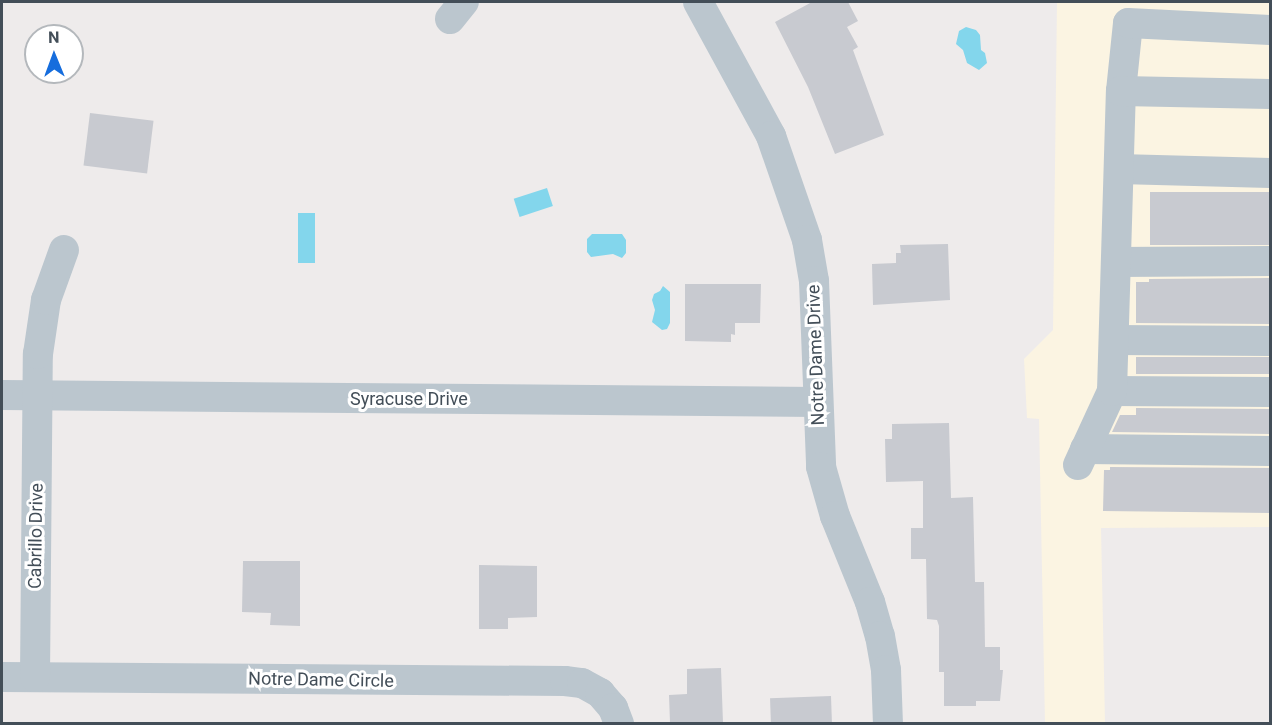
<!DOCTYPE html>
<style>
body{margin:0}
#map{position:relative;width:1272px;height:725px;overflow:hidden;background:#eeebeb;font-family:Roboto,sans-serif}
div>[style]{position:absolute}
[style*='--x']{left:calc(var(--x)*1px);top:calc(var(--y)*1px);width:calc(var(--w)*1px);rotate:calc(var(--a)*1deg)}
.commercial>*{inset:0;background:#fbf4e2}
.water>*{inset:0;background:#83d6ec;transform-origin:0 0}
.building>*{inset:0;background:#c8cad0;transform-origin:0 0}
.minor>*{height:30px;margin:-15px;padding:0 15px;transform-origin:15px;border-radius:15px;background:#bbc6ce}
span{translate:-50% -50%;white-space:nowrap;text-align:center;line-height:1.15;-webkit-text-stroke:6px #fff;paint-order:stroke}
.street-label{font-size:18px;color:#434e58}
.frame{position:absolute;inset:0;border:3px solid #434e58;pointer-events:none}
.north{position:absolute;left:24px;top:24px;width:60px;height:60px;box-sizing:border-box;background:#fff;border:2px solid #b4b8bc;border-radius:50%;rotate:359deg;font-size:16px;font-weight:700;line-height:24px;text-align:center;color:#434e58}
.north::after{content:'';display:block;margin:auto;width:21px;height:27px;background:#166ddd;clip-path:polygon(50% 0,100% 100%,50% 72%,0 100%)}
</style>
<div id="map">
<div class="commercial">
<div style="clip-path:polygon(1057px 2px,1270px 3px,1270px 527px,1101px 528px,1105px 723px,1045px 723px,1039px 419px,1027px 418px,1024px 359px,1053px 330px)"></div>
</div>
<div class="water">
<div style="clip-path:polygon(966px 27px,976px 30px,980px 35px,981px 50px,985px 53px,987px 63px,979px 70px,967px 63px,963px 50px,956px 44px,959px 31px)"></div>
<div style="left:547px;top:188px;width:19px;height:35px;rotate:72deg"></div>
<div style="left:298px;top:213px;width:17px;height:50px"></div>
<div style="clip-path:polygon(592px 234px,622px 234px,626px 240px,626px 253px,622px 258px,613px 254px,591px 257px,587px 252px,587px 239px)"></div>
<div style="clip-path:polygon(663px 286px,670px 292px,670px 323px,667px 329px,662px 330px,652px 322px,655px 310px,652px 300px,654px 294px,660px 291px)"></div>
</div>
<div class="building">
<div style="clip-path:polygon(812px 2px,848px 2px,858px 21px,847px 27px,858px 47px,853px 50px,884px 135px,835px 154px,808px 87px,775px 22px)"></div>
<div style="left:90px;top:113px;width:64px;height:53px;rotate:7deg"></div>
<div style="left:1150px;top:192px;width:120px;height:53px"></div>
<div style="clip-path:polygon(948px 244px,950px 300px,873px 305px,872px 264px,896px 263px,896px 253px,901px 253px,900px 245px)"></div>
<div style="clip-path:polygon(1270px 278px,1270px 324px,1136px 323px,1136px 282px,1149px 282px,1149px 279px)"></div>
<div style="clip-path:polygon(685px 284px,761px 284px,760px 323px,735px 323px,735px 335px,731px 334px,731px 342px,685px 341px)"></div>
<div style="left:1136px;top:357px;width:134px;height:17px"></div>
<div style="clip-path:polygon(1136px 408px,1270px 409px,1270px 434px,1112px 432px,1120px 415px,1136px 415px)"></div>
<div style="clip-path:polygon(949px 423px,951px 498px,973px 497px,975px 582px,984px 582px,985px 647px,1000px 647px,1000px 670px,1003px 670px,1000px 701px,976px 701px,976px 706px,944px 706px,944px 672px,939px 672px,939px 626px,937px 620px,927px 619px,926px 559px,911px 559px,911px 528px,923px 528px,923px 481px,886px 482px,885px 439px,892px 439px,892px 424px)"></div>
<div style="clip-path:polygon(1110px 467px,1270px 468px,1270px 513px,1103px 511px,1104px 470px,1110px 470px)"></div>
<div style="clip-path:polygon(243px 561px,300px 561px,300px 626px,270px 625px,271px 613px,242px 612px)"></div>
<div style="clip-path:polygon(479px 565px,537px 566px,537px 617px,508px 618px,508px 629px,479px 629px)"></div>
<div style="clip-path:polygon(721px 668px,723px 723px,670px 723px,669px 695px,687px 694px,687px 669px)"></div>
<div style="left:831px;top:696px;width:27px;height:61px;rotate:88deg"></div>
</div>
<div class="minor">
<div style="--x:698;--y:2;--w:153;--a:61.4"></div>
<div style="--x:771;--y:136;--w:110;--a:70.9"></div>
<div style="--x:807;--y:240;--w:42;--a:80.3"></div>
<div style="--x:814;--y:281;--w:186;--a:87.8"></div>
<div style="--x:821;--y:467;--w:51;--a:74.1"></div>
<div style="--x:835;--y:516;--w:93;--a:67.9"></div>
<div style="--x:870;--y:602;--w:35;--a:74"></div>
<div style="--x:880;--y:636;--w:35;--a:80"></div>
<div style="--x:886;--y:670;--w:54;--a:87.9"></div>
<div style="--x:450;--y:19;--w:22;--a:-51"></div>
<div style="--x:1121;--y:91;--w:68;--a:-84.1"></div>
<div style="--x:1128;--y:23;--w:142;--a:2.8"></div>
<div style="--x:1119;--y:169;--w:151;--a:1.5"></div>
<div style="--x:1117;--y:262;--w:153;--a:-0.4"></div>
<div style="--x:1114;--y:340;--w:156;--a:0.4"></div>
<div style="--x:1112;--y:391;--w:158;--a:0.4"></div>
<div style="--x:2;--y:395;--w:815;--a:0.49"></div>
<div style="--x:1085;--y:449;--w:185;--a:0.6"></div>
<div style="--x:1078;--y:465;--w:81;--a:-65.3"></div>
<div style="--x:1112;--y:391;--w:300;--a:-88.3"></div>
<div style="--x:1121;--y:91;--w:149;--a:1.2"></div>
<div style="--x:2;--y:677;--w:563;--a:0.41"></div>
<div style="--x:565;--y:681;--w:17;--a:7"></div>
<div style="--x:582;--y:683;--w:21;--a:29"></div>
<div style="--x:600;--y:693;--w:20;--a:49"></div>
<div style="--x:613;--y:708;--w:17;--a:69"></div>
<div style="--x:35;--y:677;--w:323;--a:-89.5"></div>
<div style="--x:38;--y:354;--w:55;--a:-81.6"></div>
<div style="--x:46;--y:300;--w:53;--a:-70.2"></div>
</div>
<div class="street-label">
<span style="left:816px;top:355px;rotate:-92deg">Notre Dame Drive</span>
<span style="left:409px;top:399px">Syracuse Drive</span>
<span style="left:36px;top:536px;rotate:-89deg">Cabrillo Drive</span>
<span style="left:321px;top:680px;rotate:1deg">Notre Dame Circle</span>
</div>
<div class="frame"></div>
<div class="north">N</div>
</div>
